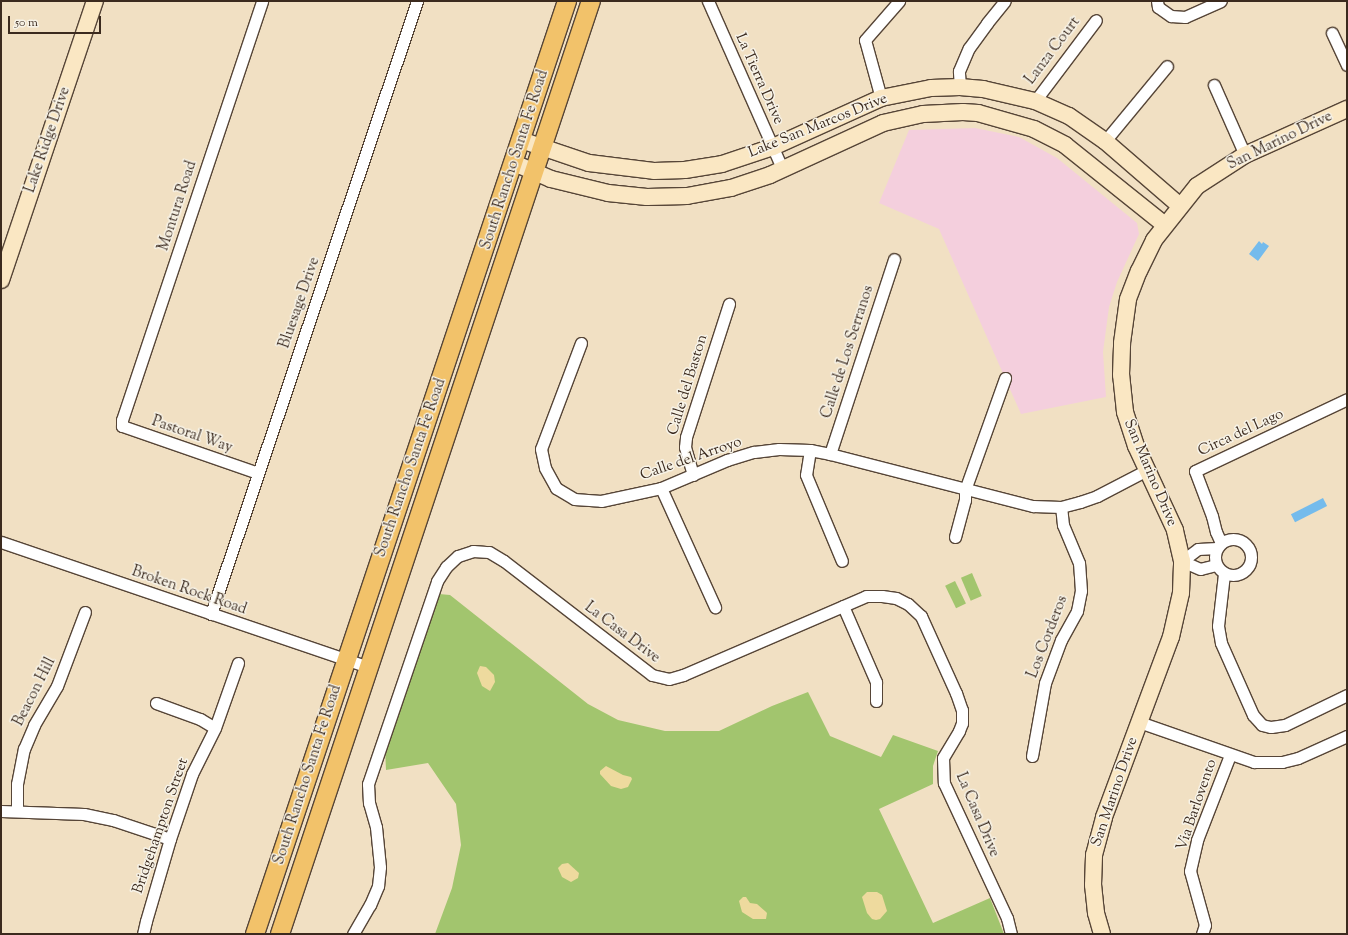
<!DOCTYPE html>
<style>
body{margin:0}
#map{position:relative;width:1348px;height:935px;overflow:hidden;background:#f1e0c3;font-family:"Sorts Mill Goudy",serif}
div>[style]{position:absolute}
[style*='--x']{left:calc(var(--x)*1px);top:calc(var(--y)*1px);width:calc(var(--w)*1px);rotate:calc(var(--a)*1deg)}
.built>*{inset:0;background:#f4cfdd}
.green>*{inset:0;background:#a2c56e;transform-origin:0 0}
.sand>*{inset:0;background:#eeda9e}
.water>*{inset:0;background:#74bbec;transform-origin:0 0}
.roads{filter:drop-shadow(1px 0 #564537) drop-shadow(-1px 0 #564537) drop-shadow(0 1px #564537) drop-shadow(0 -1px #564537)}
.street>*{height:11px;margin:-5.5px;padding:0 5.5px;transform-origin:5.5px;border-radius:5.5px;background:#fff}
.street>.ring{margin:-5.5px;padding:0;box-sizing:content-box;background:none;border:11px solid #fff;border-radius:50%}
.secondary>*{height:16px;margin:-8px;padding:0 8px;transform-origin:8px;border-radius:8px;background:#fae7c3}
.primary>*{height:18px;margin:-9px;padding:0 9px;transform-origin:9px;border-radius:9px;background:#f2c26a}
span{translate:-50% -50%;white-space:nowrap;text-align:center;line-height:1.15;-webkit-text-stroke:3px #f7f3e8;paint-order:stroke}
.street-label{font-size:15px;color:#3b2a1e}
.frame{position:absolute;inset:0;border:2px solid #3b2a1e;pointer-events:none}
.scale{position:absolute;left:8px;top:16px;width:93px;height:18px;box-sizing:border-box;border:2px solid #3b2a1e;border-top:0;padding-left:5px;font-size:12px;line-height:14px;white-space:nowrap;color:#3b2a1e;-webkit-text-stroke:3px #f7f3e8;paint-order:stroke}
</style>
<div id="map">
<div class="built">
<div style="clip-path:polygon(975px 128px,1019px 137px,1057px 158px,1137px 223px,1139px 234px,1117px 282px,1109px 307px,1103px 352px,1106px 397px,1021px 414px,939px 229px,879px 203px,909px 130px)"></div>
</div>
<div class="green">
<div style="left:972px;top:573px;width:25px;height:12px;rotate:67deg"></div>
<div style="left:955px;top:581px;width:25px;height:11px;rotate:64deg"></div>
<div style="clip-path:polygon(439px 594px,450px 595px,588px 704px,618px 720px,665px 731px,719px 731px,772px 706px,808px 692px,830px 736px,881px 757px,893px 735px,938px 751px,933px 766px,933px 784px,879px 809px,933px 923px,990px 898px,1004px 934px,435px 934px,452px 888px,461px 845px,456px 804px,428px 763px,386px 770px,385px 748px)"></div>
</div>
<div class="sand">
<div style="clip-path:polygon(480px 666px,486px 667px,494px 675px,495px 682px,490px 691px,482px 686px,477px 673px)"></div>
<div style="clip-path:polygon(606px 766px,623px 775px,631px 777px,632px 779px,628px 787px,621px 789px,611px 786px,600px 774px,600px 771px)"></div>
<div style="clip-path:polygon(568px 863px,579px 873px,578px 878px,571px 882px,562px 877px,558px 868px,562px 864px)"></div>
<div style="clip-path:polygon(867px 892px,877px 892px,882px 895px,887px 911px,880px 919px,876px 920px,872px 919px,867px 913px,862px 897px)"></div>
<div style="clip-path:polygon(743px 897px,746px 897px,750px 903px,757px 904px,765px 911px,767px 913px,766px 919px,753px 919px,742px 912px,739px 901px)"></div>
</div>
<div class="water">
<div style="clip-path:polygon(1259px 241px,1262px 244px,1263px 242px,1269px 246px,1258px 261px,1249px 254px)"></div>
<div style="left:1323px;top:498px;width:9px;height:36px;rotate:63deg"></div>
</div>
<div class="roads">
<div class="street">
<div style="--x:708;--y:1;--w:185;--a:66.1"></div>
<div style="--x:1157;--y:1;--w:6;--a:81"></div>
<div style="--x:1158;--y:7;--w:16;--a:35"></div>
<div style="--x:1171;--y:16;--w:14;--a:4"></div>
<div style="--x:1185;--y:17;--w:39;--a:-24"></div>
<div style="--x:1332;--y:33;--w:35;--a:65"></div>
<div style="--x:1214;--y:85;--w:77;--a:66.1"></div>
<div style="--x:960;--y:87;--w:16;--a:-94"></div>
<div style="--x:959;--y:71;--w:25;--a:-67"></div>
<div style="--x:969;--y:48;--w:31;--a:-54"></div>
<div style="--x:987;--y:23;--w:28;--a:-51"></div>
<div style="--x:881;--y:98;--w:60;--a:-105.4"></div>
<div style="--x:865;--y:40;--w:52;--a:-48.9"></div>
<div style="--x:1035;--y:101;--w:101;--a:-53"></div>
<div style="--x:1105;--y:141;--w:97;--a:-50.4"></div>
<div style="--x:581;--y:343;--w:113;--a:110.7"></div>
<div style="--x:541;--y:449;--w:19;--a:78"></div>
<div style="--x:545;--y:468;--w:23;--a:61"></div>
<div style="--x:556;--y:488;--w:21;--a:31"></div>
<div style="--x:574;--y:499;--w:27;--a:4"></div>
<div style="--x:601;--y:501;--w:61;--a:-12.2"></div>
<div style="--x:661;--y:488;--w:72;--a:-23"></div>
<div style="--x:727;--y:460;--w:28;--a:-17"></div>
<div style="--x:754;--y:452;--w:25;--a:-7"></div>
<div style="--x:779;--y:449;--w:31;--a:2"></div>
<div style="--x:810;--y:450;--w:20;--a:11"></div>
<div style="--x:830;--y:454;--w:210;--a:14.4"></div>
<div style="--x:1033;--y:506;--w:28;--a:2"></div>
<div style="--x:1061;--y:507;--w:20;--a:-15"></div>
<div style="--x:1080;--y:502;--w:18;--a:-19"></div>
<div style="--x:1097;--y:496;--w:56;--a:-27.5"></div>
<div style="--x:810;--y:450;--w:25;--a:99"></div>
<div style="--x:806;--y:475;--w:93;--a:67.3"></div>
<div style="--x:830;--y:454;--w:205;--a:-71.8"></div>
<div style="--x:258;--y:473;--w:144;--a:-160.9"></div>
<div style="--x:122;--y:426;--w:6;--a:-90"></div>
<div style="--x:122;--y:420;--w:442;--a:-71.5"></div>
<div style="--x:693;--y:475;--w:29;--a:-106"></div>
<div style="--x:685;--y:447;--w:10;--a:-84"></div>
<div style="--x:686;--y:437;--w:140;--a:-72.1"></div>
<div style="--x:661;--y:488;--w:131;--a:65.6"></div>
<div style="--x:955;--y:537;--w:38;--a:-75"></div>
<div style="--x:965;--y:500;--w:10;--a:-90"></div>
<div style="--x:965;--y:490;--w:119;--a:-70.3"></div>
<div class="ring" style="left:1215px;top:539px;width:25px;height:25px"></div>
<div style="--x:1;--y:542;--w:388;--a:18.8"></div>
<div style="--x:1221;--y:543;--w:12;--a:-114"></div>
<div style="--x:1216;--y:532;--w:16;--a:-104"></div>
<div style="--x:1212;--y:516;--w:48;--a:-110.7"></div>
<div style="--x:1195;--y:471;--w:168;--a:-25.3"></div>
<div style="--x:1216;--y:565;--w:16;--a:166"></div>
<div style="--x:1200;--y:569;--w:20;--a:-156"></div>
<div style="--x:1182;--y:561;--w:20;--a:-37"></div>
<div style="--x:1198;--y:549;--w:19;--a:-3"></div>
<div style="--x:1224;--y:574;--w:52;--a:96.6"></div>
<div style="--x:1218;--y:626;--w:17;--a:80"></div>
<div style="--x:1221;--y:643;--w:79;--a:66"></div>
<div style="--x:1253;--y:715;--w:13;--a:48"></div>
<div style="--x:1262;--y:725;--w:9;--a:13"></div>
<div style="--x:1271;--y:727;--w:14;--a:-8"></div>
<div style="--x:1285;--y:725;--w:69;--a:-25.8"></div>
<div style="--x:843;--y:606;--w:83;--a:66.5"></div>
<div style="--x:876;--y:682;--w:19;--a:90"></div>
<div style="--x:211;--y:614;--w:647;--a:-71.42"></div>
<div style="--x:156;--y:703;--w:47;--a:20"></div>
<div style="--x:200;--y:719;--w:17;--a:31"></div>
<div style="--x:1139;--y:722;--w:122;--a:19.2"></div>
<div style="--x:1254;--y:762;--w:28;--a:0"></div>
<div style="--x:1282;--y:762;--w:16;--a:-14"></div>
<div style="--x:1298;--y:758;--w:54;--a:-24.2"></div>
<div style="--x:1032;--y:756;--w:74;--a:-79.9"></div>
<div style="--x:1045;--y:683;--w:46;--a:-69.6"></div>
<div style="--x:1061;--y:640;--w:33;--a:-61"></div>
<div style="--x:1077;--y:611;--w:20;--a:-79"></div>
<div style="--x:1081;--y:591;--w:28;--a:-94"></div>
<div style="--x:1079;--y:563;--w:41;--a:-112.8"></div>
<div style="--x:1063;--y:525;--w:18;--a:-96"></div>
<div style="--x:1;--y:811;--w:83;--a:2.1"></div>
<div style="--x:84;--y:814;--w:30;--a:12"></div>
<div style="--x:113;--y:820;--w:60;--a:18.4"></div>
<div style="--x:17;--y:811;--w:27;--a:-90"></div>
<div style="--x:17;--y:784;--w:36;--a:-79"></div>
<div style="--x:24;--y:749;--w:26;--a:-67"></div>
<div style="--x:34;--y:725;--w:45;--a:-59.5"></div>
<div style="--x:57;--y:686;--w:79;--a:-69.3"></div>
<div style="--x:143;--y:934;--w:13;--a:-77"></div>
<div style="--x:146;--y:921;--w:85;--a:-73.7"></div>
<div style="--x:170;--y:839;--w:69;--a:-71.3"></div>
<div style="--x:192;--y:774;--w:51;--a:-63.4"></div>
<div style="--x:215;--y:728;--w:69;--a:-70.5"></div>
<div style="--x:353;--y:934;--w:34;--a:-60"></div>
<div style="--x:370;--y:905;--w:21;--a:-67"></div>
<div style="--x:378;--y:886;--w:19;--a:-84"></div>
<div style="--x:380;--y:867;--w:40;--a:-95.7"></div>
<div style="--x:376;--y:827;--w:25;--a:-106"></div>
<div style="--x:369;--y:803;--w:19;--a:-93"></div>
<div style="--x:368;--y:784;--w:214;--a:-71.2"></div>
<div style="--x:437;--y:581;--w:17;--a:-57"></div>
<div style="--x:446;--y:567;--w:16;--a:-43"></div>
<div style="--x:458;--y:556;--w:16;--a:-18"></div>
<div style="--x:473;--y:551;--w:16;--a:4"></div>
<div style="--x:489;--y:552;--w:17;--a:31"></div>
<div style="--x:504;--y:561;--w:187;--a:37.6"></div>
<div style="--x:652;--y:675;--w:17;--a:13"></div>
<div style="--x:669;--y:679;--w:15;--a:-16"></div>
<div style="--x:683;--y:675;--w:199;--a:-23.3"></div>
<div style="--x:866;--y:596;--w:16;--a:0"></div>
<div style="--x:882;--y:596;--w:14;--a:8"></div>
<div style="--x:896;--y:598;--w:13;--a:27"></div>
<div style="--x:908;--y:604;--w:18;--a:43"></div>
<div style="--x:921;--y:616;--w:85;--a:65.6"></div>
<div style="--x:956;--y:693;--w:18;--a:71"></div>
<div style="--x:962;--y:710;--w:13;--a:90"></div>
<div style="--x:962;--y:723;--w:9;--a:111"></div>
<div style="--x:959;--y:731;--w:31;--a:121"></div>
<div style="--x:943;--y:758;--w:25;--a:88"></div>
<div style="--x:944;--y:783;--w:149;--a:65"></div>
<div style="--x:1007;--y:918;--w:16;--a:76"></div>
<div style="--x:1202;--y:934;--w:9;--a:-72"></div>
<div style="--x:1205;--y:925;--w:56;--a:-105.5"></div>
<div style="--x:1190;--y:871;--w:32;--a:-77"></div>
<div style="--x:1197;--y:840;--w:91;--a:-68.8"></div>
</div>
<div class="secondary">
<div style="--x:521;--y:140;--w:72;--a:18.7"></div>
<div style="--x:589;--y:163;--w:65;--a:7"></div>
<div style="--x:654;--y:171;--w:31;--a:-2"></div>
<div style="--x:685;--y:170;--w:37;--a:-9"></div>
<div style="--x:722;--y:164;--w:54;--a:-18.4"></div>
<div style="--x:773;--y:147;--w:119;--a:-24.4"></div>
<div style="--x:881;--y:98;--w:51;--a:-11.3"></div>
<div style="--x:931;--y:88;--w:29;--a:-2"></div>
<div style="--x:960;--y:87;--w:23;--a:5"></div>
<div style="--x:983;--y:89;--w:53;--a:13"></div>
<div style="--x:1035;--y:101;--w:37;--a:24"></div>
<div style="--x:1069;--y:116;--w:44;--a:34.8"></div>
<div style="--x:1105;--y:141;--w:99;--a:40.9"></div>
<div style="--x:514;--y:163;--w:40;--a:23.4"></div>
<div style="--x:551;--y:179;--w:59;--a:13.8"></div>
<div style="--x:608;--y:193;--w:39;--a:6"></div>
<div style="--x:647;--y:197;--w:40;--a:-1.4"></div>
<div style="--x:687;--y:196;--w:45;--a:-10.3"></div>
<div style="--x:731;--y:188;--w:41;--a:-18.4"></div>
<div style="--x:770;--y:175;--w:124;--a:-24.7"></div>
<div style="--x:883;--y:123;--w:41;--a:-12.7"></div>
<div style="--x:923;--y:114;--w:40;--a:-2.9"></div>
<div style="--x:963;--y:112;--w:15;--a:4"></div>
<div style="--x:978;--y:113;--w:58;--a:15.9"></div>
<div style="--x:1034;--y:129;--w:35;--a:27"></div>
<div style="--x:1065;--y:145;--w:128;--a:38.7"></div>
<div style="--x:1;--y:280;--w:294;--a:-71.4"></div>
<div style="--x:1102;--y:934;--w:22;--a:-106"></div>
<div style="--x:1096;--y:913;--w:28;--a:-96"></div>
<div style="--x:1093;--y:885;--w:30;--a:-88"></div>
<div style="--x:1094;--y:855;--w:39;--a:-75"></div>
<div style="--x:1104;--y:817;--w:192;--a:-69.6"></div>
<div style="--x:1171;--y:637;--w:45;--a:-77.2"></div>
<div style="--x:1181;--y:593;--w:32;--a:-88"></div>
<div style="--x:1182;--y:561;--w:32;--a:-103"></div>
<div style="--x:1175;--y:530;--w:93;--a:-114.9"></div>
<div style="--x:1136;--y:446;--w:36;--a:-108"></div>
<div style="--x:1125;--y:412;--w:37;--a:-96"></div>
<div style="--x:1121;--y:375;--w:32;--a:-88"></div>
<div style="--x:1122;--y:343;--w:44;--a:-82.2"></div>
<div style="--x:1128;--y:299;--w:30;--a:-69"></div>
<div style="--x:1139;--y:271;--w:34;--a:-64"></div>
<div style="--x:1154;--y:240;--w:69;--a:-51.5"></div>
<div style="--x:1197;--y:186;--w:57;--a:-32.9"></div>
<div style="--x:1245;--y:155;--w:112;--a:-24.3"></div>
</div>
<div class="primary">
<div style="--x:255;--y:934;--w:984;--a:-71.51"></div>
<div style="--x:280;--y:934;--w:983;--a:-71.57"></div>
</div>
</div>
<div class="street-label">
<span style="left:1053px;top:51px;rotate:-53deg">Lanza Court</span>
<span style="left:759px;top:79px;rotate:66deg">La Tierra Drive</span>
<span style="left:818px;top:126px;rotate:-22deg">Lake San Marcos Drive</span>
<span style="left:48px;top:140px;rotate:-71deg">Lake Ridge Drive</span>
<span style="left:1280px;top:141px;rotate:-26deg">San Marino Drive</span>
<span style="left:515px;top:160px;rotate:-72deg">South Rancho Santa Fe Road</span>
<span style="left:178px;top:206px;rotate:-72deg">Montura Road</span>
<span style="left:300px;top:303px;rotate:-71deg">Bluesage Drive</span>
<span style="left:848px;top:352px;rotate:-72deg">Calle de Los Serranos</span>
<span style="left:688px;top:385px;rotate:-73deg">Calle del Baston</span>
<span style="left:1241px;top:433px;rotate:-25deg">Circa del Lago</span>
<span style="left:192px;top:435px;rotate:19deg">Pastoral Way</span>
<span style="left:691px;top:459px;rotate:-19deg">Calle del Arroyo</span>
<span style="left:411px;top:468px;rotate:-71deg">South Rancho Santa Fe Road</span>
<span style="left:1150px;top:473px;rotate:67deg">San Marino Drive</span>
<span style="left:189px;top:591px;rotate:19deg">Broken Rock Road</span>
<span style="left:622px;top:633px;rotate:37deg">La Casa Drive</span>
<span style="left:1048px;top:637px;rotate:-69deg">Los Corderos</span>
<span style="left:35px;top:692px;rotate:-63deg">Beacon Hill</span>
<span style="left:308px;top:775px;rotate:-72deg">South Rancho Santa Fe Road</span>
<span style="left:1115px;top:792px;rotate:-71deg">San Marino Drive</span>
<span style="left:1197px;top:805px;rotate:-71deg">Via Barlovento</span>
<span style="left:977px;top:815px;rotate:67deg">La Casa Drive</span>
<span style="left:161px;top:826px;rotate:-71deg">Bridgehampton Street</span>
</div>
<div class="frame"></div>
<div class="scale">50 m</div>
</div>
